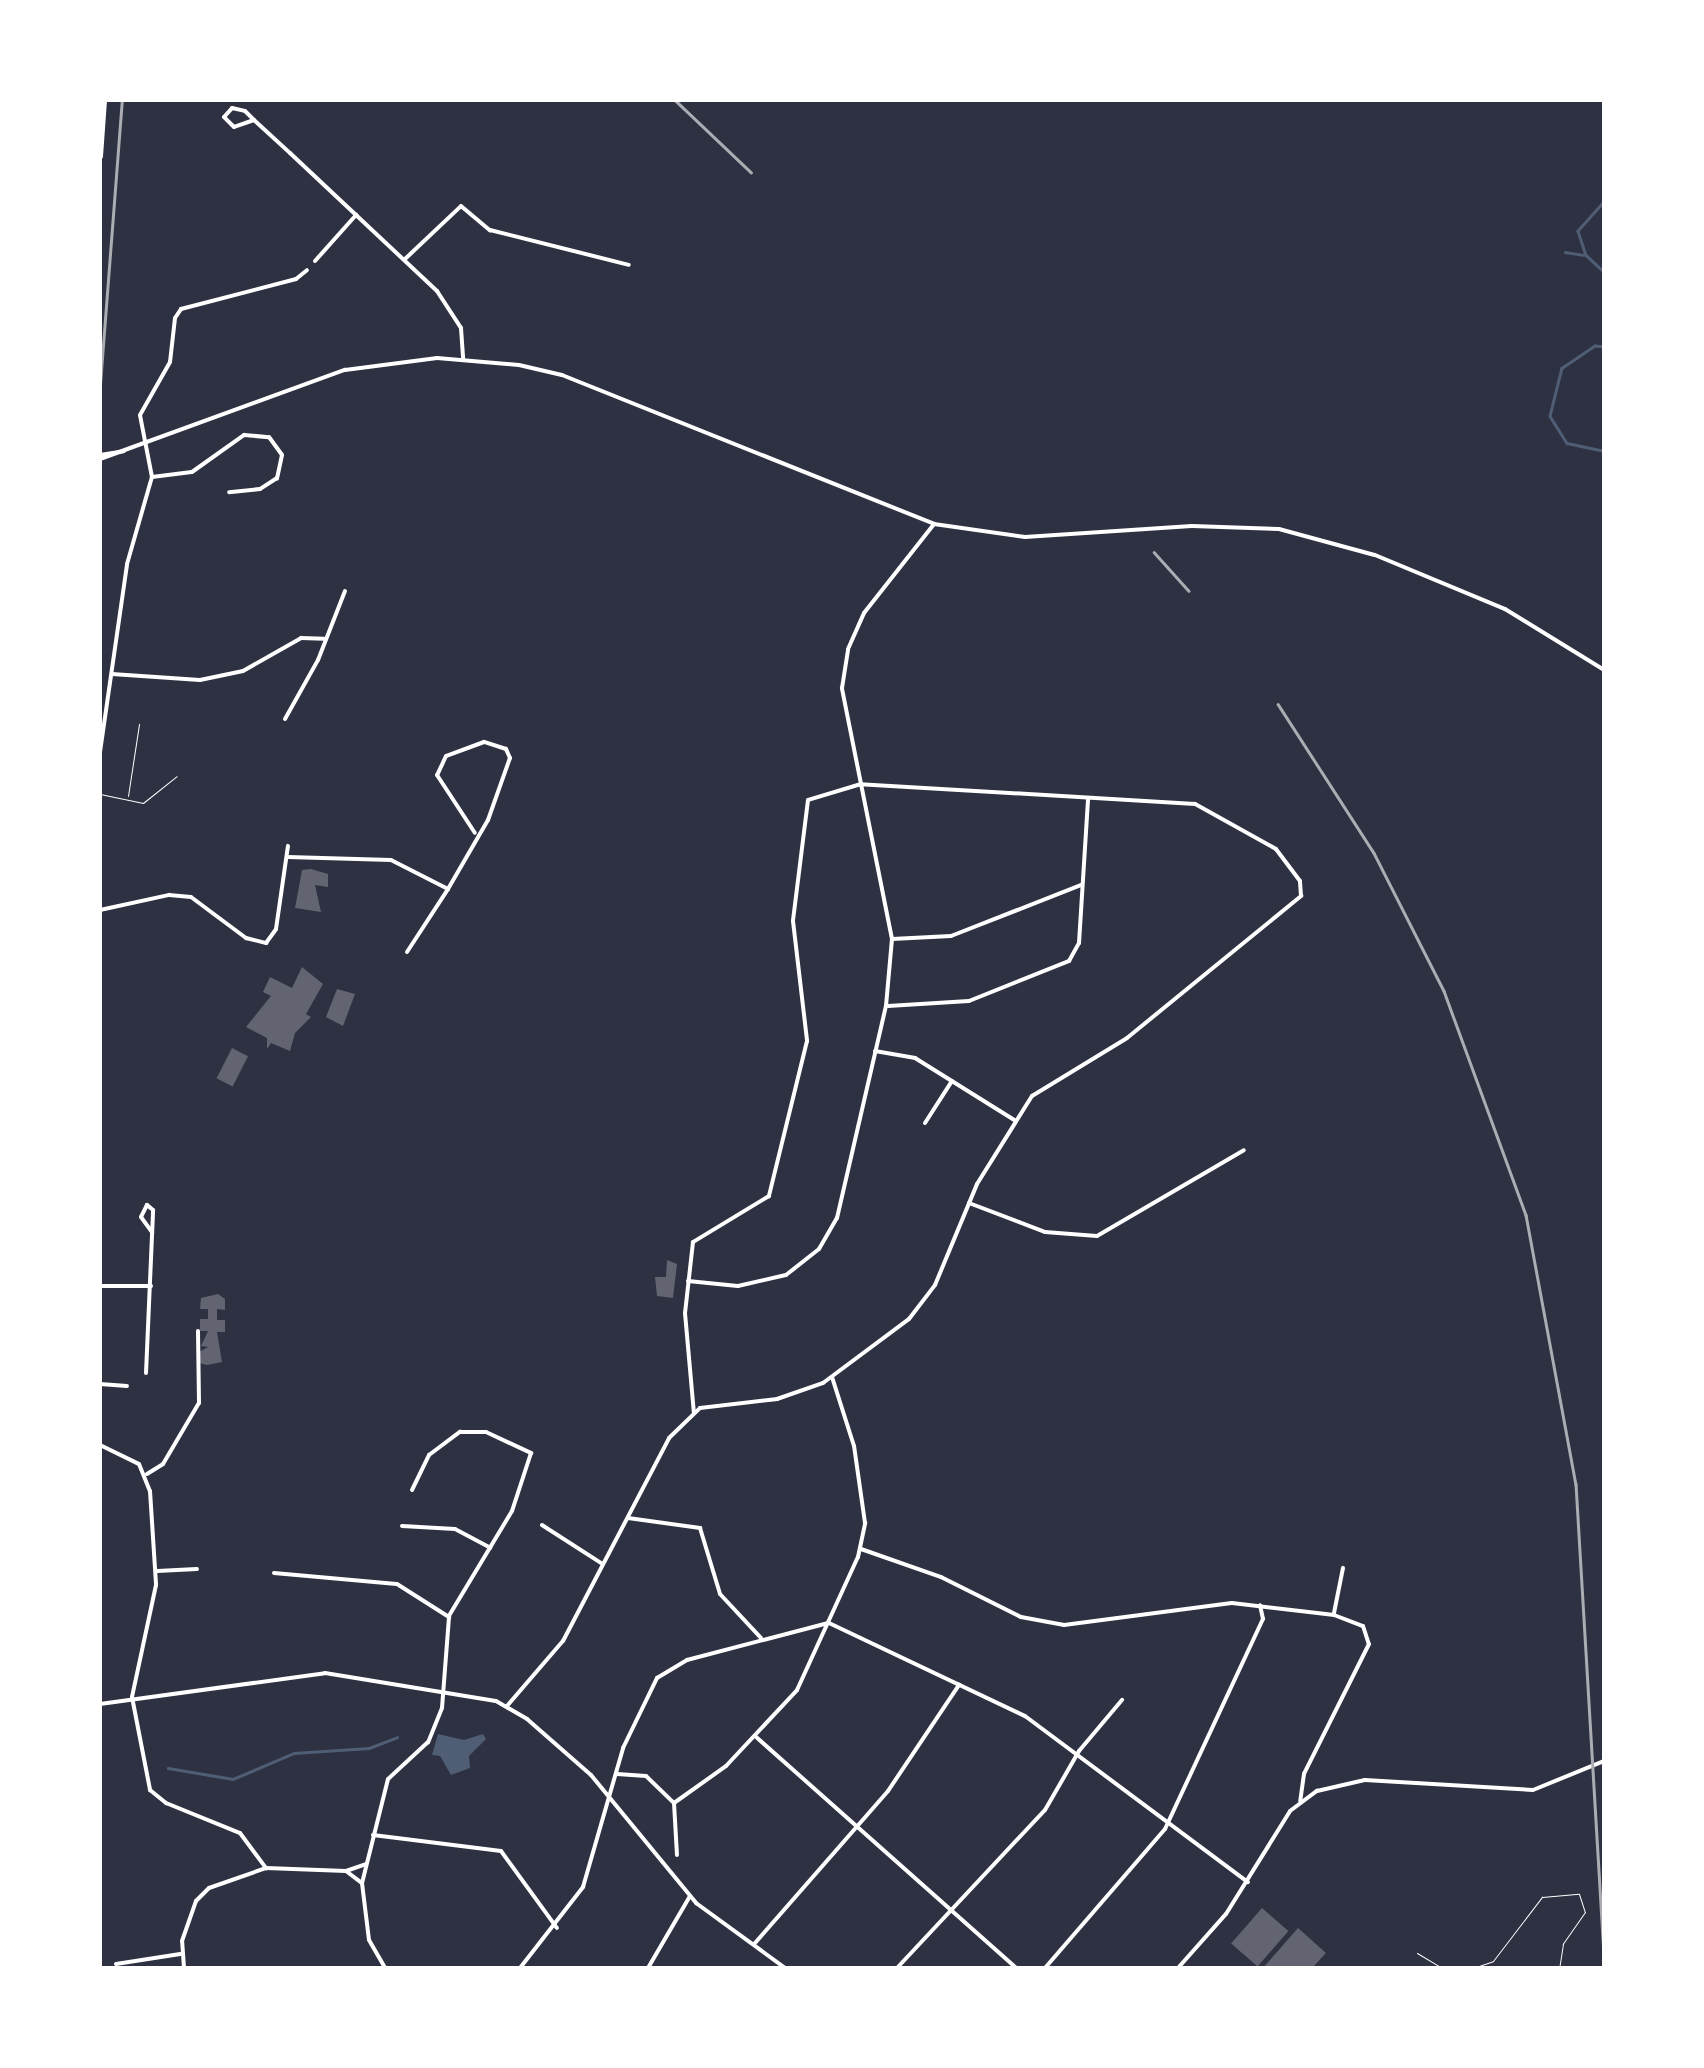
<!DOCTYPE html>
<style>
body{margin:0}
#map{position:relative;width:1704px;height:2068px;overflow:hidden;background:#2d3142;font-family:Poppins,sans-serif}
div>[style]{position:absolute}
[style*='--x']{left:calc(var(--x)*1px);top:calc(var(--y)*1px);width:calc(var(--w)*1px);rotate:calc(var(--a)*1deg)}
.water>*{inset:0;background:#4f5d75}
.stream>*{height:2.5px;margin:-1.25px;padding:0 1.25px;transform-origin:1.25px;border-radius:1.25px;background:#4f5d75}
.building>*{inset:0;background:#626471;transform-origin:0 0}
.path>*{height:1px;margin:-0.5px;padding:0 0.5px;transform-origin:0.5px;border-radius:0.5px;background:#fff}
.service>*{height:1px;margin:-0.5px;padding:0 0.5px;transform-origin:0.5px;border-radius:0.5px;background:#fff}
.minor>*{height:4px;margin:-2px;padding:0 2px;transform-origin:2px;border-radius:2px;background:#fff}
.tertiary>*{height:4px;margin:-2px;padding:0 2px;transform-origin:2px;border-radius:2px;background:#fff}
.primary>*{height:5px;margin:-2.5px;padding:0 2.5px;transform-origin:2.5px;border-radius:2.5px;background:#fff}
.rail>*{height:2.5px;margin:-1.25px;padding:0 1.25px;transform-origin:1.25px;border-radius:1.25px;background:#abadb3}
span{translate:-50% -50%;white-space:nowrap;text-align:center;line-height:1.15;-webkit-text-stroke:10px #fff;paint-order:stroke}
.frame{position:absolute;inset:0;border:102px solid #fff;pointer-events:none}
</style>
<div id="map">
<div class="water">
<div style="clip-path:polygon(438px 1734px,464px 1740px,483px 1734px,486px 1739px,469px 1756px,470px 1768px,451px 1775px,440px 1756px,432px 1755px)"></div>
</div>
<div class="stream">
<div style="--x:1604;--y:202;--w:39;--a:132"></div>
<div style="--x:1578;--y:231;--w:25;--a:72"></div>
<div style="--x:1586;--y:255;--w:25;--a:43"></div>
<div style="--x:1565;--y:252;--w:18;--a:9"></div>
<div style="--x:1604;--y:347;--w:9;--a:-174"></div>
<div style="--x:1595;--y:346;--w:40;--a:146"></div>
<div style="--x:1562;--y:368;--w:49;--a:104"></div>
<div style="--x:1550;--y:416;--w:32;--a:58"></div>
<div style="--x:1567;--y:443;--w:38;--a:12"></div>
<div style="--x:168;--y:1768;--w:66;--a:9.6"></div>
<div style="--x:233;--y:1779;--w:66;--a:-23.1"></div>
<div style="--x:294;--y:1753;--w:75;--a:-3.8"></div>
<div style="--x:369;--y:1748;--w:30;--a:-21"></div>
</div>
<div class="building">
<div style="clip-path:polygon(311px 869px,328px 874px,328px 887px,315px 885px,321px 912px,295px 908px,302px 870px)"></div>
<div style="clip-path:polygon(302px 967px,323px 984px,306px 1014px,311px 1017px,295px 1033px,290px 1051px,271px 1043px,267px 1049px,267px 1038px,246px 1027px,271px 996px,263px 992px,270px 977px,292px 988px)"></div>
<div style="clip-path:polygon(337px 989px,355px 994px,343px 1026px,326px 1017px)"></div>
<div style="left:232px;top:1048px;width:18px;height:34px;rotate:27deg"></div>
<div style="clip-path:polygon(667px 1260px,677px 1264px,673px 1298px,657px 1296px,655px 1277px,666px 1277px)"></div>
<div style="clip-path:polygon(218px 1294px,225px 1299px,225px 1310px,217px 1309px,217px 1320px,225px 1320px,225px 1332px,217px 1332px,222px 1362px,207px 1365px,199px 1363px,199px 1352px,208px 1347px,201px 1346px,208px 1331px,200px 1331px,200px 1319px,208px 1319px,208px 1309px,200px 1309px,201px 1298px)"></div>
<div style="left:1262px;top:1908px;width:35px;height:47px;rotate:41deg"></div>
<div style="clip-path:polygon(1298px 1928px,1326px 1953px,1312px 1968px,1263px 1968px)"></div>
</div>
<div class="path">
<div style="--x:1417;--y:1953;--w:29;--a:31"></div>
<div style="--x:1473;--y:1968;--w:21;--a:-19"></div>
<div style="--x:1493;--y:1961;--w:81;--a:-52.6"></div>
<div style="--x:1542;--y:1897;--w:37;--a:-5"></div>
<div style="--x:1579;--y:1894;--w:19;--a:72"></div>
<div style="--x:1585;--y:1912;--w:39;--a:125"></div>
<div style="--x:1563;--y:1944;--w:24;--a:99"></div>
</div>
<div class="service">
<div style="--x:100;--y:794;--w:44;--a:11.8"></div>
<div style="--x:143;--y:803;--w:43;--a:-38.5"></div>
<div style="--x:128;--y:796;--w:73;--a:-81.3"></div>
</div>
<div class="minor">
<div style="--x:254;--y:120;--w:21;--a:161"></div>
<div style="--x:234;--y:127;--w:14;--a:-135"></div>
<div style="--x:224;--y:117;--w:12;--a:-48"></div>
<div style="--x:232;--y:108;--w:13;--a:13"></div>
<div style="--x:245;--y:111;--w:13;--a:45"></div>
<div style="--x:254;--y:120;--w:49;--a:42.5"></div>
<div style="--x:290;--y:153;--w:202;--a:43.2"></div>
<div style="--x:437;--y:291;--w:44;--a:57"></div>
<div style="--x:461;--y:328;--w:30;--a:86"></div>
<div style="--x:405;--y:259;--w:77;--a:-43.4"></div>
<div style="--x:461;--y:206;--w:38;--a:40"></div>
<div style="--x:490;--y:230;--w:143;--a:14.1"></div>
<div style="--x:315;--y:261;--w:62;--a:-48.3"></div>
<div style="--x:152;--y:477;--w:40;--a:-7.1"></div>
<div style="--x:192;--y:472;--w:64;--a:-35.4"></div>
<div style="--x:244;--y:435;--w:25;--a:5"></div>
<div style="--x:269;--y:437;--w:22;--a:54"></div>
<div style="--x:282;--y:455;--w:24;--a:102"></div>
<div style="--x:277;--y:478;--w:20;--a:147"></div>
<div style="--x:260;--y:489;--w:31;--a:174"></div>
<div style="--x:112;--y:674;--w:88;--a:3.9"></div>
<div style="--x:200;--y:680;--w:44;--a:-11.8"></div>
<div style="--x:243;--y:671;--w:67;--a:-29.6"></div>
<div style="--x:301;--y:638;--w:23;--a:2"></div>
<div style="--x:285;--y:719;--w:68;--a:-60.8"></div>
<div style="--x:318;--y:660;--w:74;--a:-68.6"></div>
<div style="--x:100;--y:752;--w:190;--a:-81.8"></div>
<div style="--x:127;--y:564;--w:91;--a:-74"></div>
<div style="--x:152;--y:477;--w:63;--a:-101"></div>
<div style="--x:140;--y:415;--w:61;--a:-60.5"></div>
<div style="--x:170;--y:362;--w:44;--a:-83.5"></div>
<div style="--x:175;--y:318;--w:11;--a:-56"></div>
<div style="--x:181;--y:309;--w:119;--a:-14.6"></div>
<div style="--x:296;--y:279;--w:14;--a:-39"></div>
<div style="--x:288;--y:857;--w:103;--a:1.7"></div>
<div style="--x:391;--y:860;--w:64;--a:27"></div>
<div style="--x:448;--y:889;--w:80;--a:-59.9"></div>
<div style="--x:488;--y:820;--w:66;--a:-70.5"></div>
<div style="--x:510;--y:758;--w:10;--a:-114"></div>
<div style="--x:506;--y:749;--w:23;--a:-162"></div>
<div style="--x:484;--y:742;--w:40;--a:159.8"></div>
<div style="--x:446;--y:756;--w:21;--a:115"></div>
<div style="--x:437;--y:775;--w:69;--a:56.8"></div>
<div style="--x:100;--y:910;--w:71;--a:-12.3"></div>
<div style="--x:169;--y:895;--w:22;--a:5"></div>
<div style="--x:191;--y:897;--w:69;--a:36.7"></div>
<div style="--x:246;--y:938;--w:21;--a:14"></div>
<div style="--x:266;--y:943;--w:17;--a:-54"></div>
<div style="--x:276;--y:929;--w:84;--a:-81.8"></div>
<div style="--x:892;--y:939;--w:59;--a:-2.9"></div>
<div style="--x:951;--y:936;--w:140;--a:-21.4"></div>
<div style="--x:407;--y:952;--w:75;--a:-56.9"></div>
<div style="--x:888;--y:1006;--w:81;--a:-3.5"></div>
<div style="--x:969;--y:1001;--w:108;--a:-21.8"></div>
<div style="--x:1069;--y:961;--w:21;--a:-61"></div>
<div style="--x:1079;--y:943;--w:145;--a:-86.4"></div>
<div style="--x:875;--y:1051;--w:41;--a:9.9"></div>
<div style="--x:915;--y:1058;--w:119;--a:32"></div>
<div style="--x:925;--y:1123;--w:50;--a:-57.3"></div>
<div style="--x:969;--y:1203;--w:81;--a:20.9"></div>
<div style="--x:1045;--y:1232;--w:52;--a:4.4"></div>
<div style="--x:1097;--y:1236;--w:170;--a:-30.3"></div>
<div style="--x:688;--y:1281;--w:50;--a:5.7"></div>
<div style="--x:738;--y:1286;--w:49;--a:-12.9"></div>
<div style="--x:786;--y:1275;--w:42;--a:-38.2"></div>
<div style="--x:819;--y:1249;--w:36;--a:-60"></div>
<div style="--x:837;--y:1218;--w:218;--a:-77"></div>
<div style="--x:886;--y:1006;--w:67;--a:-84.9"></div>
<div style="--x:892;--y:939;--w:256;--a:-101.3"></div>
<div style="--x:842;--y:688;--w:39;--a:-81"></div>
<div style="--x:848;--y:649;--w:39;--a:-66"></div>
<div style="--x:864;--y:613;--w:113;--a:-51.8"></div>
<div style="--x:100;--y:1286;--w:51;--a:0"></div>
<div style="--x:146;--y:1373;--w:163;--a:-87.5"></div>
<div style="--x:153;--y:1210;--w:8;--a:-140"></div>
<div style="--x:147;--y:1205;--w:13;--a:117"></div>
<div style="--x:141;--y:1217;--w:19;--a:54"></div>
<div style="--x:100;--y:1384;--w:27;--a:4"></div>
<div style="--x:100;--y:1445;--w:43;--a:26"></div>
<div style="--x:139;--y:1464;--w:29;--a:68"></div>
<div style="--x:150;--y:1491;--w:94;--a:86.3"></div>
<div style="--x:156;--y:1585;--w:115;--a:102.1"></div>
<div style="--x:132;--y:1697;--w:95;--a:79"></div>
<div style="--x:150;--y:1790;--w:21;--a:39"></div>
<div style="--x:166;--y:1803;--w:80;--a:22.1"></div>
<div style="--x:240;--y:1833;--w:44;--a:53.4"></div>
<div style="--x:147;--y:1474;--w:19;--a:-32"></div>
<div style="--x:163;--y:1464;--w:71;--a:-59.5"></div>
<div style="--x:199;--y:1403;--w:72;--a:-90.8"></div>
<div style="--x:412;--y:1490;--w:39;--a:-64"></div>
<div style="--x:429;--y:1455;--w:39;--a:-37"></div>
<div style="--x:460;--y:1432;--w:26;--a:0"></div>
<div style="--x:486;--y:1432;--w:50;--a:25"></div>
<div style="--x:531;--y:1453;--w:61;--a:108.1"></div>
<div style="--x:512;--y:1511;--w:122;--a:121"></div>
<div style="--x:628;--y:1518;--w:73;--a:7.9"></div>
<div style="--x:700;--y:1528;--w:69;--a:73.1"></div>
<div style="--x:720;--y:1594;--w:60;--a:47"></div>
<div style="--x:542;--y:1525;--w:70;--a:32.8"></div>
<div style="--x:402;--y:1526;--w:53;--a:3.2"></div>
<div style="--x:455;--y:1529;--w:40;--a:28"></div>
<div style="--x:861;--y:1549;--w:85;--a:19.3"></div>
<div style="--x:941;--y:1577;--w:89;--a:26.6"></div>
<div style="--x:1021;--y:1617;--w:44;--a:10.5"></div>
<div style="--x:1064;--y:1625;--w:169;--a:-7.5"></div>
<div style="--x:1232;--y:1603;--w:103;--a:6.7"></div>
<div style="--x:1334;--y:1615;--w:31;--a:21"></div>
<div style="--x:1363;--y:1626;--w:19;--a:72"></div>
<div style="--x:1369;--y:1644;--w:145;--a:116.6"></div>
<div style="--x:1304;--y:1774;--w:27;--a:98"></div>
<div style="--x:157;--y:1571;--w:40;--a:-2.9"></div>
<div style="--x:274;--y:1573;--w:123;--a:5.1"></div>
<div style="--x:397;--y:1584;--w:62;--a:32.4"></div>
<div style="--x:449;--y:1617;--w:91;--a:94.4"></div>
<div style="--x:442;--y:1708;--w:37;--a:112"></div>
<div style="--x:428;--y:1742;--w:54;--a:137.2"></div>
<div style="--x:388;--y:1779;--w:107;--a:104"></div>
<div style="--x:362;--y:1883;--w:57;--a:83"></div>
<div style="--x:369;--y:1940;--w:32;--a:60"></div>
<div style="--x:1334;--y:1613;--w:46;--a:-78.7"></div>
<div style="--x:829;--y:1623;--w:217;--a:25.4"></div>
<div style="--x:1025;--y:1716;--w:278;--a:36.7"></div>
<div style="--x:507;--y:1706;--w:86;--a:-49.3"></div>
<div style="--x:563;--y:1641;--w:229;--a:-62.4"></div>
<div style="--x:669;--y:1438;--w:43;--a:-44.1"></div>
<div style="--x:700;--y:1408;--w:78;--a:-6.7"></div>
<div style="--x:777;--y:1399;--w:49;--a:-19.2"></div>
<div style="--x:823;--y:1383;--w:107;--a:-36.7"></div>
<div style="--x:909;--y:1319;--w:43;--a:-52.6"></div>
<div style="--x:935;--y:1285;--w:109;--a:-67.4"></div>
<div style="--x:977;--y:1184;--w:104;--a:-58"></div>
<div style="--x:1032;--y:1096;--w:111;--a:-31.4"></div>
<div style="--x:1127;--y:1038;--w:225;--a:-39.2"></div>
<div style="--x:1301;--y:896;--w:15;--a:-94"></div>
<div style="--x:1300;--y:881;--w:40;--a:-127"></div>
<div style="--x:1276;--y:849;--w:93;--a:-150.9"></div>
<div style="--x:1195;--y:804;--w:335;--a:-176.6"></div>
<div style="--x:861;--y:784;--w:55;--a:163.2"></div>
<div style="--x:808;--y:800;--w:122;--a:97.1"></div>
<div style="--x:793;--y:921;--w:121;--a:83.3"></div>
<div style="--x:807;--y:1041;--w:160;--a:103.8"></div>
<div style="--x:769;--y:1196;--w:89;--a:148.8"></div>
<div style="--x:693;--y:1242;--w:71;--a:96.4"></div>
<div style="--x:685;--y:1313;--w:100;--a:84.9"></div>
<div style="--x:755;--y:1736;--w:349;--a:41.6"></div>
<div style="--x:617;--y:1774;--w:29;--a:4"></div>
<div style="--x:646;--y:1776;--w:39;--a:44"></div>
<div style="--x:674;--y:1803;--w:52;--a:86.7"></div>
<div style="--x:674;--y:1803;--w:64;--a:-35.4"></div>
<div style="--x:726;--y:1766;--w:104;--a:-46.9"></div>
<div style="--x:797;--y:1690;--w:146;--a:-65.4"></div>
<div style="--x:858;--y:1557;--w:35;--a:-78"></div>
<div style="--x:865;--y:1523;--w:78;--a:-98.1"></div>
<div style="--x:854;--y:1446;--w:72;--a:-107.7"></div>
<div style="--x:373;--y:1835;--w:129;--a:7.1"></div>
<div style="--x:501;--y:1851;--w:95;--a:54"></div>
<div style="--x:346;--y:1871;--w:20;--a:37"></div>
<div style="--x:755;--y:1943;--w:202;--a:-48.8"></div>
<div style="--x:888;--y:1791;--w:128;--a:-56.2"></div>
<div style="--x:116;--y:1964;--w:65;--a:-8.9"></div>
<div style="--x:184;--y:1968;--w:27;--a:-94"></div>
<div style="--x:182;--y:1941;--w:42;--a:-70.7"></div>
<div style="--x:196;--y:1901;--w:18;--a:-45"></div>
<div style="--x:209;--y:1888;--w:60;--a:-19.3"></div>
<div style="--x:266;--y:1868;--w:80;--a:2.1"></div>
<div style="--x:346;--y:1871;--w:21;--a:-19"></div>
<div style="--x:520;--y:1968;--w:103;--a:-52.1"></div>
<div style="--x:583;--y:1887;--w:145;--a:-73.9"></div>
<div style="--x:623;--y:1748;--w:78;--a:-64.1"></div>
<div style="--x:657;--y:1678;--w:35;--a:-31"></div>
<div style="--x:687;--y:1660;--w:146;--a:-14.7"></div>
<div style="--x:648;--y:1968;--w:83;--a:-59.7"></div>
<div style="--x:897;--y:1968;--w:216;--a:-46.9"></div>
<div style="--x:1045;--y:1810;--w:68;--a:-60"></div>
<div style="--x:1079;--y:1751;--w:67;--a:-49.9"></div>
<div style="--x:1045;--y:1968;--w:184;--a:-49.2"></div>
<div style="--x:1165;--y:1829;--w:232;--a:-65"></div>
<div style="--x:1263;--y:1619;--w:14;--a:-102"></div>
</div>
<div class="tertiary">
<div style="--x:100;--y:455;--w:24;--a:-9"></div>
<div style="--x:100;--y:459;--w:261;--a:-20"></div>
<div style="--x:345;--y:370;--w:93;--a:-7.4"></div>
<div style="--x:437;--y:358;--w:82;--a:4.9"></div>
<div style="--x:519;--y:365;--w:44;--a:13.1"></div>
<div style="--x:562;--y:375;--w:401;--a:21.8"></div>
<div style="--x:934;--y:524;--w:92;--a:8.1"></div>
<div style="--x:1025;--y:537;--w:167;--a:-3.8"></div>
<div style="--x:1192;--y:526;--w:87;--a:2"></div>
<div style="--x:1279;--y:529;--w:99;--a:15.2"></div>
<div style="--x:1375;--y:555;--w:141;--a:22.6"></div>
<div style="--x:1505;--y:609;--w:116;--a:31.6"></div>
<div style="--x:100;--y:1704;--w:227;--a:-7.8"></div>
<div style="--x:325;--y:1673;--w:173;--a:9.3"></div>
<div style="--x:496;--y:1701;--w:36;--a:30"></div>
<div style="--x:527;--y:1719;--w:85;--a:41.2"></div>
<div style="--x:591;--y:1775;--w:166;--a:50.6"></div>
<div style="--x:696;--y:1903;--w:110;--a:36.1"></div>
<div style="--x:1178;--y:1968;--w:72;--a:-48.4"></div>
<div style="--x:1226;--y:1914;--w:121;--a:-58.1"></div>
<div style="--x:1290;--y:1811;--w:34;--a:-37"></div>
<div style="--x:1317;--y:1791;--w:49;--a:-12.9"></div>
<div style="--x:1365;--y:1780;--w:168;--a:3.4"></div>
<div style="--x:1533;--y:1790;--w:77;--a:-22.2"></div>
</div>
<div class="primary">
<div style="--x:100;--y:156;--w:56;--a:-85.9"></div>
</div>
<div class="rail">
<div style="--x:675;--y:100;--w:105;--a:43.5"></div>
<div style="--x:100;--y:384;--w:285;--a:-85.6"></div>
<div style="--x:1154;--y:552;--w:52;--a:48.1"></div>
<div style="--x:1278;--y:704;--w:177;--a:57.2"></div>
<div style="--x:1374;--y:853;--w:155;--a:63.1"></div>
<div style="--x:1444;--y:991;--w:239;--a:69.9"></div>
<div style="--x:1526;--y:1215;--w:274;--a:79.5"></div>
<div style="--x:1576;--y:1484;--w:475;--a:86.6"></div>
</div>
<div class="frame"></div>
</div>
